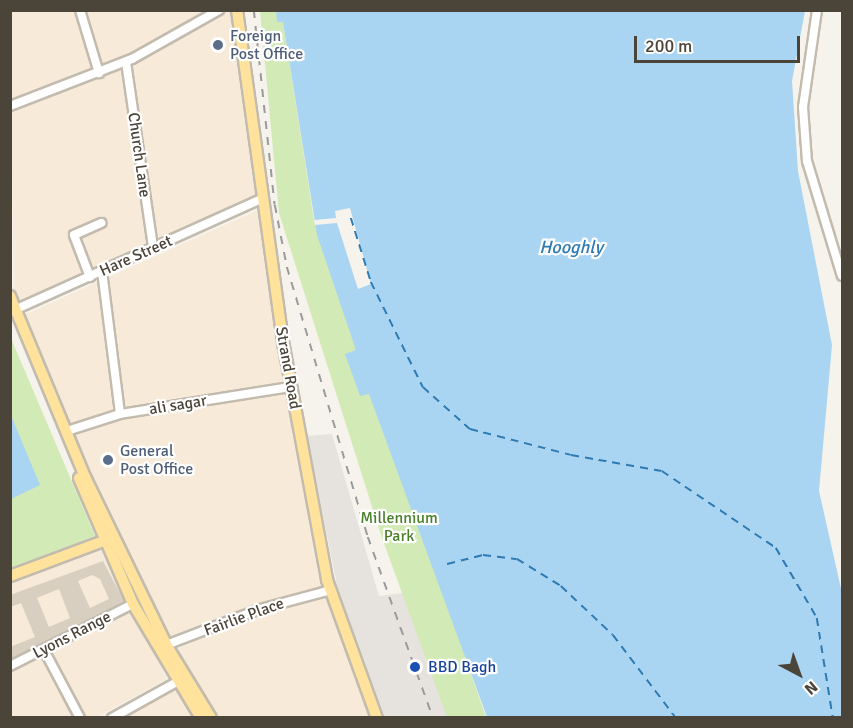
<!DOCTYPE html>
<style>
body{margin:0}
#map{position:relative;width:853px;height:728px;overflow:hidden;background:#f6f3ec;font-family:Signika,sans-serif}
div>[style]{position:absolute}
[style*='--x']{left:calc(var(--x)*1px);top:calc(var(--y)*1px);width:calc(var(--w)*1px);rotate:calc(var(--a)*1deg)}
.commercial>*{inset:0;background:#f7ead8}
.industrial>*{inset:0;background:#e6e2dd}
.green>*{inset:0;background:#d2eab5}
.water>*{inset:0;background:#a9d4f2}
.pier>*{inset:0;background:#f6f3ec}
.ferry>*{height:1.5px;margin-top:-0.75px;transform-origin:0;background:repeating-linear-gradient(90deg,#2e7ab2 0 8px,transparent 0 14px)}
.building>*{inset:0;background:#d8cfc1}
.roads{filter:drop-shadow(2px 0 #c2bbae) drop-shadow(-2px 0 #c2bbae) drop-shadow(0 2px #c2bbae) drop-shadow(0 -2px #c2bbae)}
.minor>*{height:8px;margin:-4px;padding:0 4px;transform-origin:4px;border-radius:4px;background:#fff}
.major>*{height:10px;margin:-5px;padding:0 5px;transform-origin:5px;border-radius:5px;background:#ffe39c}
.rail>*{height:1.5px;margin-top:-0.75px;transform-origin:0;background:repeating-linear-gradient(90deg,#9a9a9a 0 8px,transparent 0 16px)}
.dots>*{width:16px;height:16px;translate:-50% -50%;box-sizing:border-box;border:3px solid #fff;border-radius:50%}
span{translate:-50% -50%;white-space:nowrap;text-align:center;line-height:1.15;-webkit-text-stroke:4.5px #fff;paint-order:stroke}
.service-label{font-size:16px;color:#4e5e75}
.left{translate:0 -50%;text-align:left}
.street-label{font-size:16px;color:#4b4439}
.park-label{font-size:16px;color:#4a7f2a}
.transit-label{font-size:16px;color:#164399}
.water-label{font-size:18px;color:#2e7ab2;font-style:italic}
.frame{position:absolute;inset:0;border:12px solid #4b4439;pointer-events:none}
.north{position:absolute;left:769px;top:644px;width:60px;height:60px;-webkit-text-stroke:4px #fff;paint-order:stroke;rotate:139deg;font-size:16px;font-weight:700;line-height:24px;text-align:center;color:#4b4439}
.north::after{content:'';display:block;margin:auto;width:21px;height:27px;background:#4b4439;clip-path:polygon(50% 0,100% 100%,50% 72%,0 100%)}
.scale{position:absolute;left:634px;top:36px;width:166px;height:27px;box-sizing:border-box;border:3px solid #4b4439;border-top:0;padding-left:8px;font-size:18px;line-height:21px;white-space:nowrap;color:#4b4439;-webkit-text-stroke:4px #fff;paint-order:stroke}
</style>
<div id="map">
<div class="commercial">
<div style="clip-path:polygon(10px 11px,233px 11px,258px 195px,14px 307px)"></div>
<div style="clip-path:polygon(258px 210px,321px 590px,259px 605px,165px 640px,138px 600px,120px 535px,74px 446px,20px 317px)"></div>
<div style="clip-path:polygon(100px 548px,167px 679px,97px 717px,11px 718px,11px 582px)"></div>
<div style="clip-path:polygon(333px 593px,379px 717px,219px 717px,175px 650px,259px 613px)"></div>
<div style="clip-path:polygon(186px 685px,206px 718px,121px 718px)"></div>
</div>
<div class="industrial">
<div style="clip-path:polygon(332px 434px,379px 596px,434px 589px,486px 717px,385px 717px,337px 585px,307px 436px)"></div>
</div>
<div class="green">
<div style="clip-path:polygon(260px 11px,276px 11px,283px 22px,314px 220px,486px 717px,447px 717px,381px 535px,279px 213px)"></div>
<div style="clip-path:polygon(10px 336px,95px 536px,11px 569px,10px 569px)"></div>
</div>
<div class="water">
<div style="clip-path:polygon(276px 11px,805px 11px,792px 81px,798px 171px,832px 345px,819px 491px,842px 593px,842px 717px,487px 717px,369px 394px,360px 396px,345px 354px,356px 350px,317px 235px,283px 22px,277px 22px)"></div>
<div style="clip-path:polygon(10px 413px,40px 485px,11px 499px,10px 499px)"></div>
</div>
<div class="pier">
<div style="clip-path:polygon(350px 208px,371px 284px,358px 289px,337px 223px,315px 225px,314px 220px,336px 218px,335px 211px)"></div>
</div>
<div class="ferry">
<div style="--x:351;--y:218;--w:67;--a:72.6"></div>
<div style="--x:371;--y:282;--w:117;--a:63.7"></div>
<div style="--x:423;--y:387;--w:63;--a:41.8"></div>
<div style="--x:470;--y:429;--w:104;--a:14.4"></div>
<div style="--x:571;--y:455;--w:92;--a:10"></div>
<div style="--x:662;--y:471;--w:138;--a:34"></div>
<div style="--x:776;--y:548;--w:81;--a:59.6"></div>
<div style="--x:817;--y:618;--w:101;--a:80.9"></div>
<div style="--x:447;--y:564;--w:37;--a:-14"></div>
<div style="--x:483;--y:555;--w:34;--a:7"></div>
<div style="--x:517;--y:559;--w:52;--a:31.5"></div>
<div style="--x:561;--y:586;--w:71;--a:43.3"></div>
<div style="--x:613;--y:635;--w:104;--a:52.8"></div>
</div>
<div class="building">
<div style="clip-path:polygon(evenodd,103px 561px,124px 601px,10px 659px,10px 647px,35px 637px,21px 603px,10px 607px,10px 595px,103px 561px,92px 575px,100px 579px,109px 599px,90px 608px,78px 581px,92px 575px,103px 561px,59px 589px,70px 618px,49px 627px,37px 598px,59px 589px)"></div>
</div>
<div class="roads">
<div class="minor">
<div style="--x:80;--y:10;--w:66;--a:73.2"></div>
<div style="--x:817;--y:10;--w:98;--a:98.2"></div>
<div style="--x:803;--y:107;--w:54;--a:85.8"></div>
<div style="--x:807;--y:161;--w:120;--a:73.1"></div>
<div style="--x:126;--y:62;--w:188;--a:81.7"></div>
<div style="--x:10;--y:106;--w:131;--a:-21.1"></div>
<div style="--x:132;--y:59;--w:100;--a:-29.4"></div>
<div style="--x:102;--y:271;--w:144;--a:82.8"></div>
<div style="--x:90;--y:277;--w:45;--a:-110.9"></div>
<div style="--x:74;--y:235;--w:30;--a:-24"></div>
<div style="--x:10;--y:312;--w:276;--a:-24.2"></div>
<div style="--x:67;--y:431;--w:56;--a:-17.8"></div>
<div style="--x:120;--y:414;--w:173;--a:-9"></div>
<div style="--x:161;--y:647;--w:106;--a:-21"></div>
<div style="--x:260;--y:609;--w:73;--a:-15"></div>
<div style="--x:44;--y:650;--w:77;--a:62.1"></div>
<div style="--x:10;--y:666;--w:138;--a:-26.8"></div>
<div style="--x:112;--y:718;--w:82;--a:-29.1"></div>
</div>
<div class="major">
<div style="--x:237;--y:10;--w:340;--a:82.1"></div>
<div style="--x:284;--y:347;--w:237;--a:79.5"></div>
<div style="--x:327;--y:580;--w:147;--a:70.1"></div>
<div style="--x:10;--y:296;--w:196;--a:67.5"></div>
<div style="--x:85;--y:477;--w:188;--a:64.1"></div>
<div style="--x:167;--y:646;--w:84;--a:58.6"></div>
<div style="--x:79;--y:478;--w:137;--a:66.8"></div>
<div style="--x:133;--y:604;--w:133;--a:59.2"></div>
<div style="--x:10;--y:576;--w:106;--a:-20.5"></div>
</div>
</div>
<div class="rail">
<div style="--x:254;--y:10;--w:196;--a:83.9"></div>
<div style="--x:275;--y:205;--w:63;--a:79"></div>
<div style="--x:287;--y:267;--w:282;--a:73.3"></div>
<div style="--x:368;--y:537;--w:192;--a:70.2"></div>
</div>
<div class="dots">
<div style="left:218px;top:45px;background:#5c6f8a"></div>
<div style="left:108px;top:460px;background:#5c6f8a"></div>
<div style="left:415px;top:667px;background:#1a4fb4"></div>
</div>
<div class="service-label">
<span class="left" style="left:230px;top:45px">Foreign<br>Post Office</span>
<span class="left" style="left:120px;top:460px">General<br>Post Office</span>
</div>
<div class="street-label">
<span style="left:139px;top:155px;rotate:82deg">Church Lane</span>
<span style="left:136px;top:256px;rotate:-24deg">Hare Street</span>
<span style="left:288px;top:368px;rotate:80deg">Strand Road</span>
<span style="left:178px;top:405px;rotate:-9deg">ali sagar</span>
<span style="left:244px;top:617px;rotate:-20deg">Fairlie Place</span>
<span style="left:72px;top:635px;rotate:-27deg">Lyons Range</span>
</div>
<div class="park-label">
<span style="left:399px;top:527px">Millennium<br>Park</span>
</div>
<div class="transit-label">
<span class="left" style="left:428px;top:667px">BBD Bagh</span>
</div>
<div class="water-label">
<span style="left:571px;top:247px">Hooghly</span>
</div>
<div class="frame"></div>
<div class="north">N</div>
<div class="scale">200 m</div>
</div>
